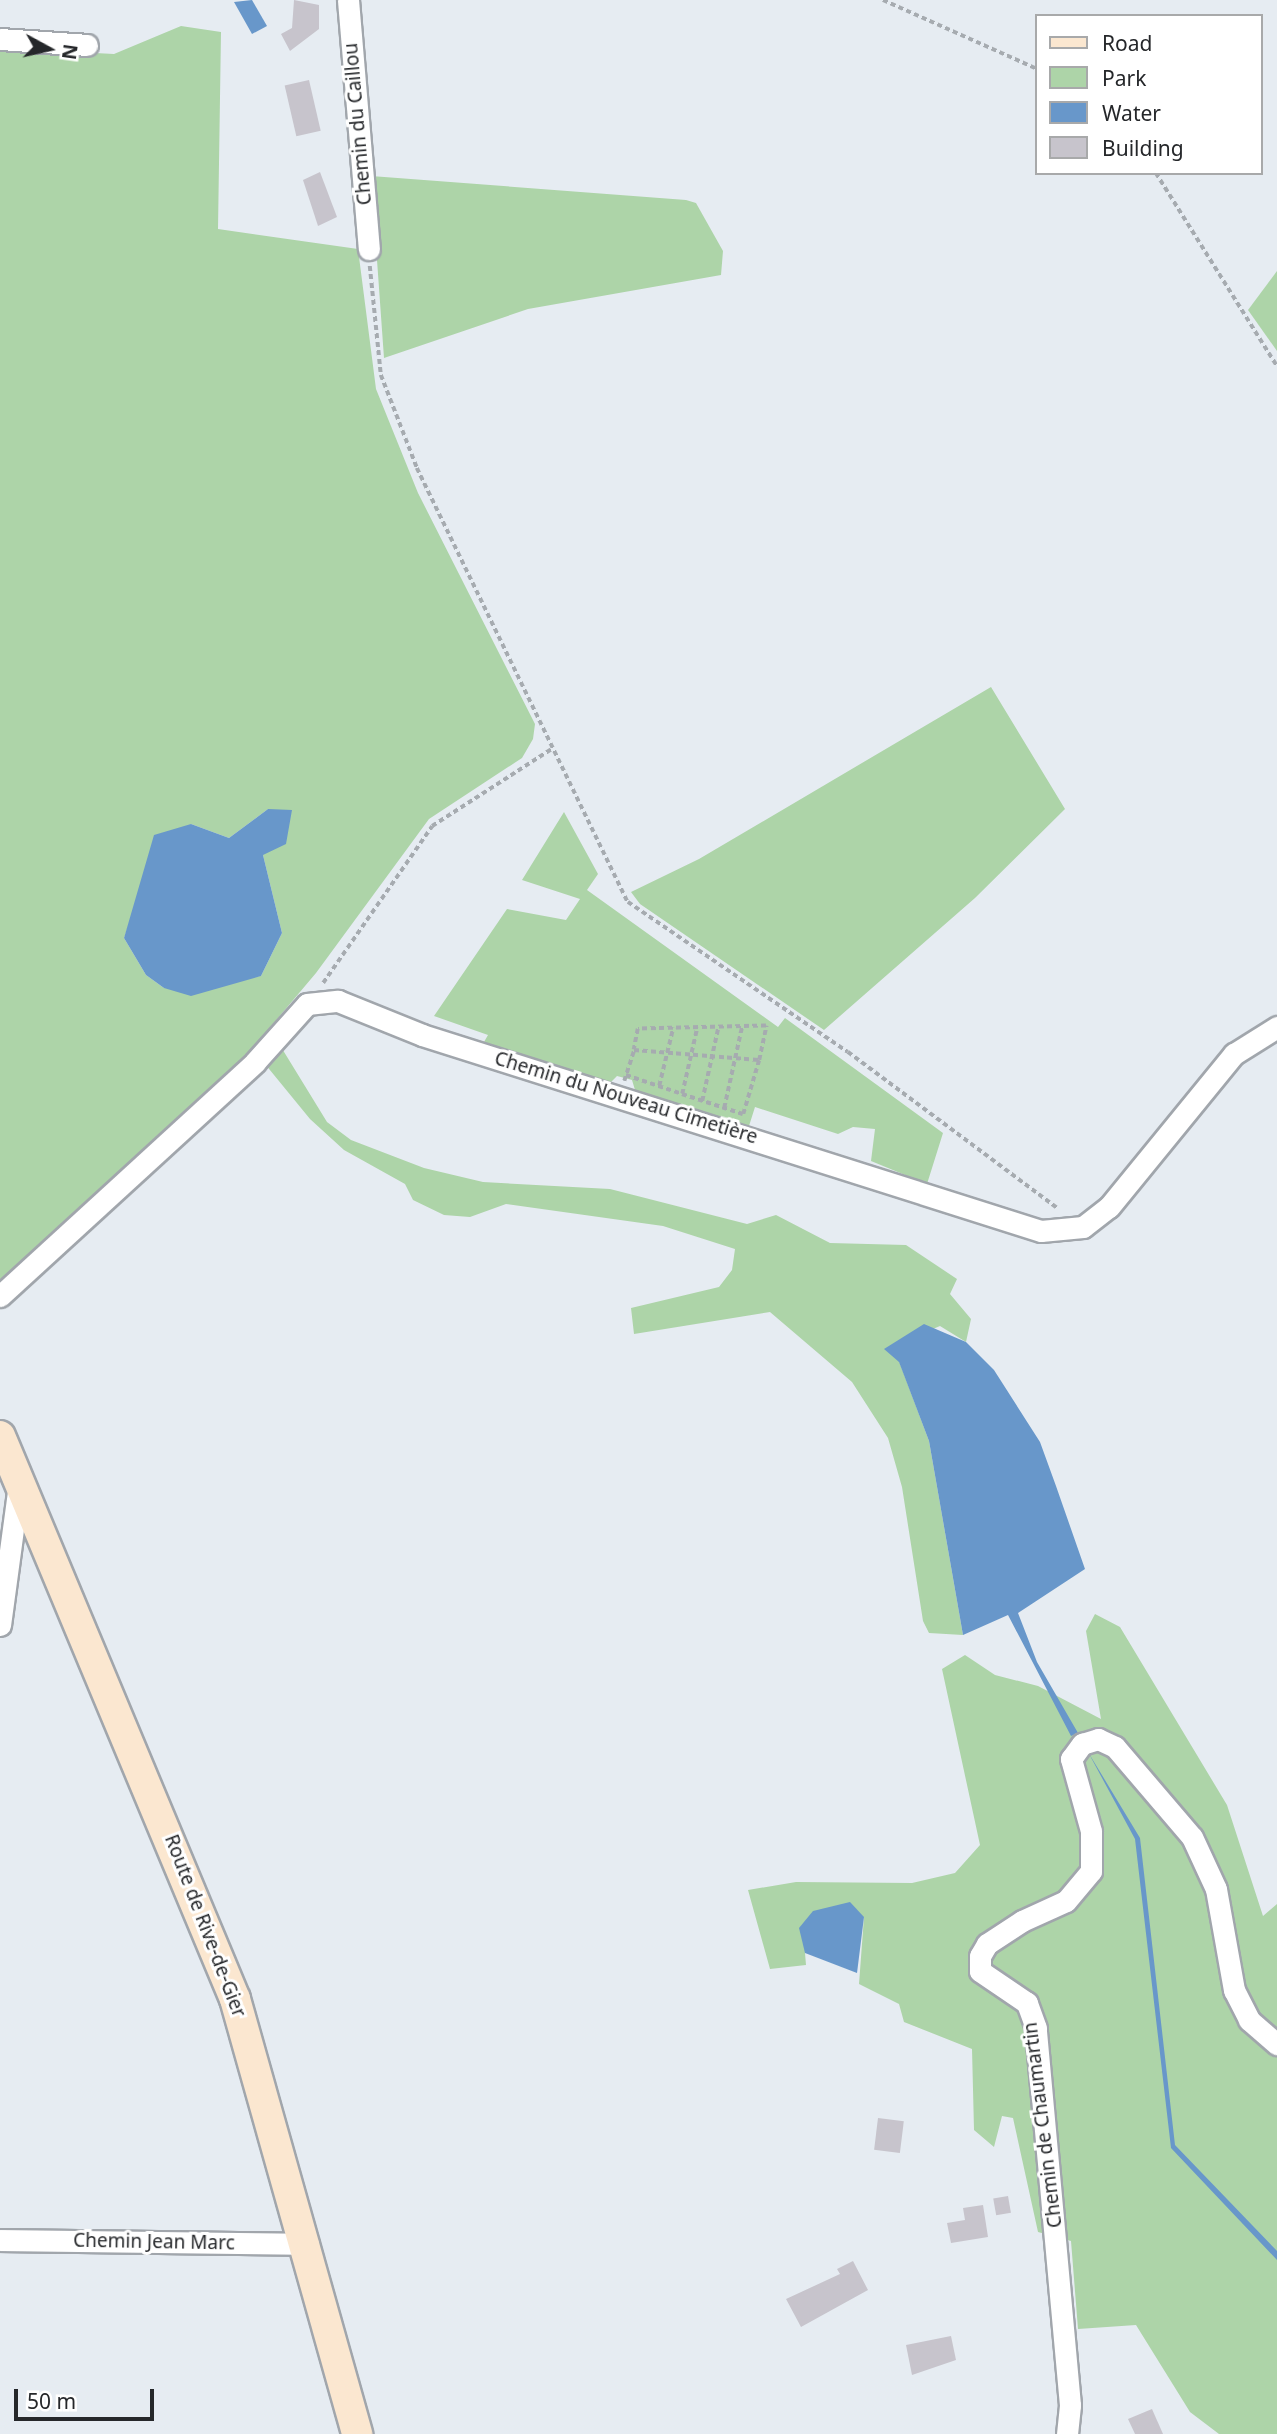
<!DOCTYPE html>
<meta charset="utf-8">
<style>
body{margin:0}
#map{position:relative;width:1277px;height:2434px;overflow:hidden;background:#e6ecf2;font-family:"Noto Sans",sans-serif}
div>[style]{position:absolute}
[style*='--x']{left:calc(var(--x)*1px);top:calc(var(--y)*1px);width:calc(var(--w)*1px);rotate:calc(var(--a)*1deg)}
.green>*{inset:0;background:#add4a8}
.water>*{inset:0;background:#6897ca}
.building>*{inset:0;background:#c7c4cc;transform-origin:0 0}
.path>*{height:3.5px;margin-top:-1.75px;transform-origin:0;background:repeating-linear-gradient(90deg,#a6abb0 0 5px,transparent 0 8.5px)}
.roads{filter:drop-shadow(2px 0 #a1a6ac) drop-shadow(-2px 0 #a1a6ac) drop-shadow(0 2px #a1a6ac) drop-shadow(0 -2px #a1a6ac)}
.minor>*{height:21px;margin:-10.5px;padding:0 10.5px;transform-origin:10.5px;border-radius:10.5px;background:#fff}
.secondary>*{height:30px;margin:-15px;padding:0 15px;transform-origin:15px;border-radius:15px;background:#fbe7d0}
span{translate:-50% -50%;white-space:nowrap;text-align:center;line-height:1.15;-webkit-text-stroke:6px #fff;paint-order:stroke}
.street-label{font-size:19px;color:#25272a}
.legend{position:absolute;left:1035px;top:14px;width:228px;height:161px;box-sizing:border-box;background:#fff;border:2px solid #a8a9aa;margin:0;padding:9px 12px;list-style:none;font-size:21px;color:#25272a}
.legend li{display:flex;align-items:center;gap:14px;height:35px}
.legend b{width:35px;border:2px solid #a8a9aa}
.north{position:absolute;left:14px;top:14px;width:70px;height:70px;-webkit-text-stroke:5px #fff;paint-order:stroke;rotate:98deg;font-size:19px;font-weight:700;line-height:28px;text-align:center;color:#25272a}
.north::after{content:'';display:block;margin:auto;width:24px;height:32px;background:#25272a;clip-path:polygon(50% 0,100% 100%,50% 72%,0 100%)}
.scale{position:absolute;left:14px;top:2389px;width:140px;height:32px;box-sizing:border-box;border:4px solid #25272a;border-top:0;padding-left:9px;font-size:21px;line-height:24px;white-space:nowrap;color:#25272a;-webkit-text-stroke:5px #fff;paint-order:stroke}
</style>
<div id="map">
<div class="green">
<div style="clip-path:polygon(evenodd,181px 26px,221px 32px,218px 229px,358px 249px,376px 389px,418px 493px,535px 724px,533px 739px,522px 758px,429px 819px,316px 973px,234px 1070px,11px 1277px,0 1279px,0 48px,114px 54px,181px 26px,268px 809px,263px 855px,282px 933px,261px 976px,164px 988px,146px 975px,124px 938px,134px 909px,191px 824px,229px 838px,268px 809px)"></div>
<div style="clip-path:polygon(371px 176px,686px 200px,696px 203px,723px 251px,721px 275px,528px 309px,384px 358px)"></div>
<div style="clip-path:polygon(1277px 271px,1277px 351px,1248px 310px)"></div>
<div style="clip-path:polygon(991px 687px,1065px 809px,975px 898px,824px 1030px,640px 904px,631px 892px,699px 859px)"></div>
<div style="clip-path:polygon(564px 812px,598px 874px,587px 890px,778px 1027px,785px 1018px,943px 1133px,927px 1184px,871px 1161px,875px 1129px,853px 1127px,838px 1134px,755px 1107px,749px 1126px,635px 1090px,632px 1080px,617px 1076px,610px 1083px,484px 1042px,488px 1035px,434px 1016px,507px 909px,566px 920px,580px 899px,522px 880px)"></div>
<div style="clip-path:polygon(281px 1047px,327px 1122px,351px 1140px,424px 1168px,483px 1182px,610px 1189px,747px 1224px,776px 1215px,830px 1243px,906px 1245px,957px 1279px,950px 1294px,971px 1319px,966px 1342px,940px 1326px,885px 1349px,899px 1361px,929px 1441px,963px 1635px,929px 1633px,923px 1621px,902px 1487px,888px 1438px,852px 1382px,770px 1312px,634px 1334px,631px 1308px,719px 1287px,732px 1270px,735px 1249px,663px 1226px,506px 1204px,470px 1217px,444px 1215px,413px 1200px,405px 1184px,344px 1150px,310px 1119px,265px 1064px)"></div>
<div style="clip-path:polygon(1095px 1614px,1120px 1627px,1227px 1805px,1263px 1916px,1277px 1904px,1277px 2434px,1219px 2434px,1190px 2412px,1136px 2325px,1078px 2329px,1071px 2241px,1038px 2232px,1013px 2118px,1002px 2116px,994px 2147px,974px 2130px,972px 2049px,904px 2022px,899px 2004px,859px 1984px,864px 1917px,805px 1953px,806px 1965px,770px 1969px,748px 1890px,796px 1882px,912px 1883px,955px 1873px,980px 1845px,942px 1669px,965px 1655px,995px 1675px,1038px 1686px,1101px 1719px,1086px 1631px)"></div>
</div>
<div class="water">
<div style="clip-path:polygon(252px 0,267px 26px,252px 34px,234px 2px)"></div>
<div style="clip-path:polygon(268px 809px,292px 810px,286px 844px,263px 855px,282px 933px,261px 976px,191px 996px,164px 988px,146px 975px,124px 938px,154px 835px,191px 824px,229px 838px)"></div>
<div style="clip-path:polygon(924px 1324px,966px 1342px,994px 1370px,1040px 1442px,1056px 1486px,1085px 1569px,1018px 1613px,1037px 1662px,1078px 1733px,1071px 1736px,1008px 1615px,963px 1635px,929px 1441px,899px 1362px,884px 1349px)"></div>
<div style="clip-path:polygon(1088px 1752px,1140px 1838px,1175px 2145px,1277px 2251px,1277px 2260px,1171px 2148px,1135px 1839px)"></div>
<div style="clip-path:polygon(850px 1902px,864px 1917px,857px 1973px,805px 1953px,799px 1928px,813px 1911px)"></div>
</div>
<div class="building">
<div style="clip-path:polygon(294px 0,319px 5px,319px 29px,290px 51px,281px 34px,292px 28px)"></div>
<div style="left:309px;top:80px;width:52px;height:25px;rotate:77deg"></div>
<div style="clip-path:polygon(320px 172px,337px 217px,318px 226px,303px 180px)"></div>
<div style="left:878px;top:2118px;width:26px;height:32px;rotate:7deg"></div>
<div style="left:1008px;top:2196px;width:17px;height:15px;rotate:80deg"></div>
<div style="clip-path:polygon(983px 2205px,988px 2237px,951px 2243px,947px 2223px,965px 2220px,963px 2208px)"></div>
<div style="clip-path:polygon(853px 2261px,868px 2290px,801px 2327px,786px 2299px,840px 2274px,837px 2269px)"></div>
<div style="clip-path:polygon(951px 2336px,956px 2360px,912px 2375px,906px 2345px)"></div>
<div style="clip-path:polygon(1152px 2409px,1163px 2434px,1135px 2434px,1128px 2419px)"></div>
</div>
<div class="path">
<div style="--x:883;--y:0;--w:169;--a:24.1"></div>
<div style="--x:1156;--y:173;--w:228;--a:57.9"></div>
<div style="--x:370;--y:266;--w:110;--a:84.2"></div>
<div style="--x:381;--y:375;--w:100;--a:68.8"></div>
<div style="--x:417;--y:468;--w:483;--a:64.1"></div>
<div style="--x:628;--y:902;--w:266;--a:34.3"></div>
<div style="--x:848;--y:1052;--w:263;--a:36.7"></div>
<div style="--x:323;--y:983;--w:191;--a:-55.2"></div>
<div style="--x:432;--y:826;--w:144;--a:-32.8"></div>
<div style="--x:626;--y:1075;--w:59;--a:18.7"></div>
<div style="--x:682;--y:1094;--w:68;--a:-77.2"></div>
<div style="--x:624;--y:1081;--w:33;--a:-72"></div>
<div style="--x:634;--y:1050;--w:125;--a:4.6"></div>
<div style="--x:759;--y:1060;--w:35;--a:-78"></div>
<div style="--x:766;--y:1026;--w:128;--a:178.7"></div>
<div style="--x:638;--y:1029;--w:21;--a:101"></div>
<div style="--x:659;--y:1086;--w:60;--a:-76.4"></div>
<div style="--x:682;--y:1094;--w:64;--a:18.2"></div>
<div style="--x:743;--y:1114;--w:56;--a:-73.5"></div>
<div style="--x:702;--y:1101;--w:75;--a:-77.6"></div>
<div style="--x:724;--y:1108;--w:84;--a:-77.6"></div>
</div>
<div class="roads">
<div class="minor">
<div style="--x:348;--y:0;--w:250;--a:85.2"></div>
<div style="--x:0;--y:39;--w:87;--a:3.9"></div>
<div style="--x:0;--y:1296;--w:346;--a:-42.5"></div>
<div style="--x:255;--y:1062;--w:78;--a:-48.1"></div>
<div style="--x:307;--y:1004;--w:31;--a:-6"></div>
<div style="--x:338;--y:1001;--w:91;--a:22"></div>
<div style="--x:422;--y:1035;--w:649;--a:17.57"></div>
<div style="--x:1041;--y:1231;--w:42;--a:-5.4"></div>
<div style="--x:1083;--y:1227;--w:33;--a:-38"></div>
<div style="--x:1109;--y:1207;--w:198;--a:-50.8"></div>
<div style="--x:1234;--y:1054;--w:51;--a:-32.1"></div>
<div style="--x:0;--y:1625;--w:142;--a:-82.3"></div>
<div style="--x:0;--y:2240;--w:308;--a:0.7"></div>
<div style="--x:1067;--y:2434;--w:29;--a:-84"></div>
<div style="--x:1070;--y:2405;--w:379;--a:-95.2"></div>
<div style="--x:1036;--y:2028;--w:27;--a:-110"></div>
<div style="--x:1027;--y:2003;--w:57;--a:-145.8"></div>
<div style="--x:980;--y:1971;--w:15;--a:-90"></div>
<div style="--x:980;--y:1956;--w:14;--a:-60"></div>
<div style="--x:987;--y:1944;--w:42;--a:-33.3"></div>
<div style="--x:1022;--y:1921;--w:48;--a:-24.4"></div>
<div style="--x:1066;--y:1901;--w:39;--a:-50"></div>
<div style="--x:1091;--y:1871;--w:40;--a:-90"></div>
<div style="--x:1091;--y:1831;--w:75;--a:-105.5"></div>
<div style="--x:1071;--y:1759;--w:19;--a:-54"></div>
<div style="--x:1082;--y:1744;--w:17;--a:-17"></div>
<div style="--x:1098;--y:1739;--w:19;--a:25"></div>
<div style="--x:1115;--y:1747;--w:118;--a:49.5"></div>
<div style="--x:1192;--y:1837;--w:57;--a:65.2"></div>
<div style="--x:1216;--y:1889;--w:103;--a:79.9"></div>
<div style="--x:1234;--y:1990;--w:34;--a:63"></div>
<div style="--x:1249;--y:2020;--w:37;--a:41"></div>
</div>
<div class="secondary">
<div style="--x:0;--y:1436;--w:610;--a:67.34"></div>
<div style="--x:235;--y:1999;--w:452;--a:74.3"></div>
</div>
</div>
<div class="street-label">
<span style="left:358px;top:124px;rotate:-95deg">Chemin du Caillou</span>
<span style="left:626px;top:1098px;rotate:17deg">Chemin du Nouveau Cimetière</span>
<span style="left:205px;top:1926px;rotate:69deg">Route de Rive-de-Gier</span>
<span style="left:1043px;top:2125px;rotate:-97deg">Chemin de Chaumartin</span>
<span style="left:154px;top:2242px;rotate:1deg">Chemin Jean Marc</span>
</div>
<ul class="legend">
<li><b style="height:9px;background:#fbe7d0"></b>Road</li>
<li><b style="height:19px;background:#add4a8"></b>Park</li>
<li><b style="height:19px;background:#6897ca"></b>Water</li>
<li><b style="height:19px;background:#c7c4cc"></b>Building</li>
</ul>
<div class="north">N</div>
<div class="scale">50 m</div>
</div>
